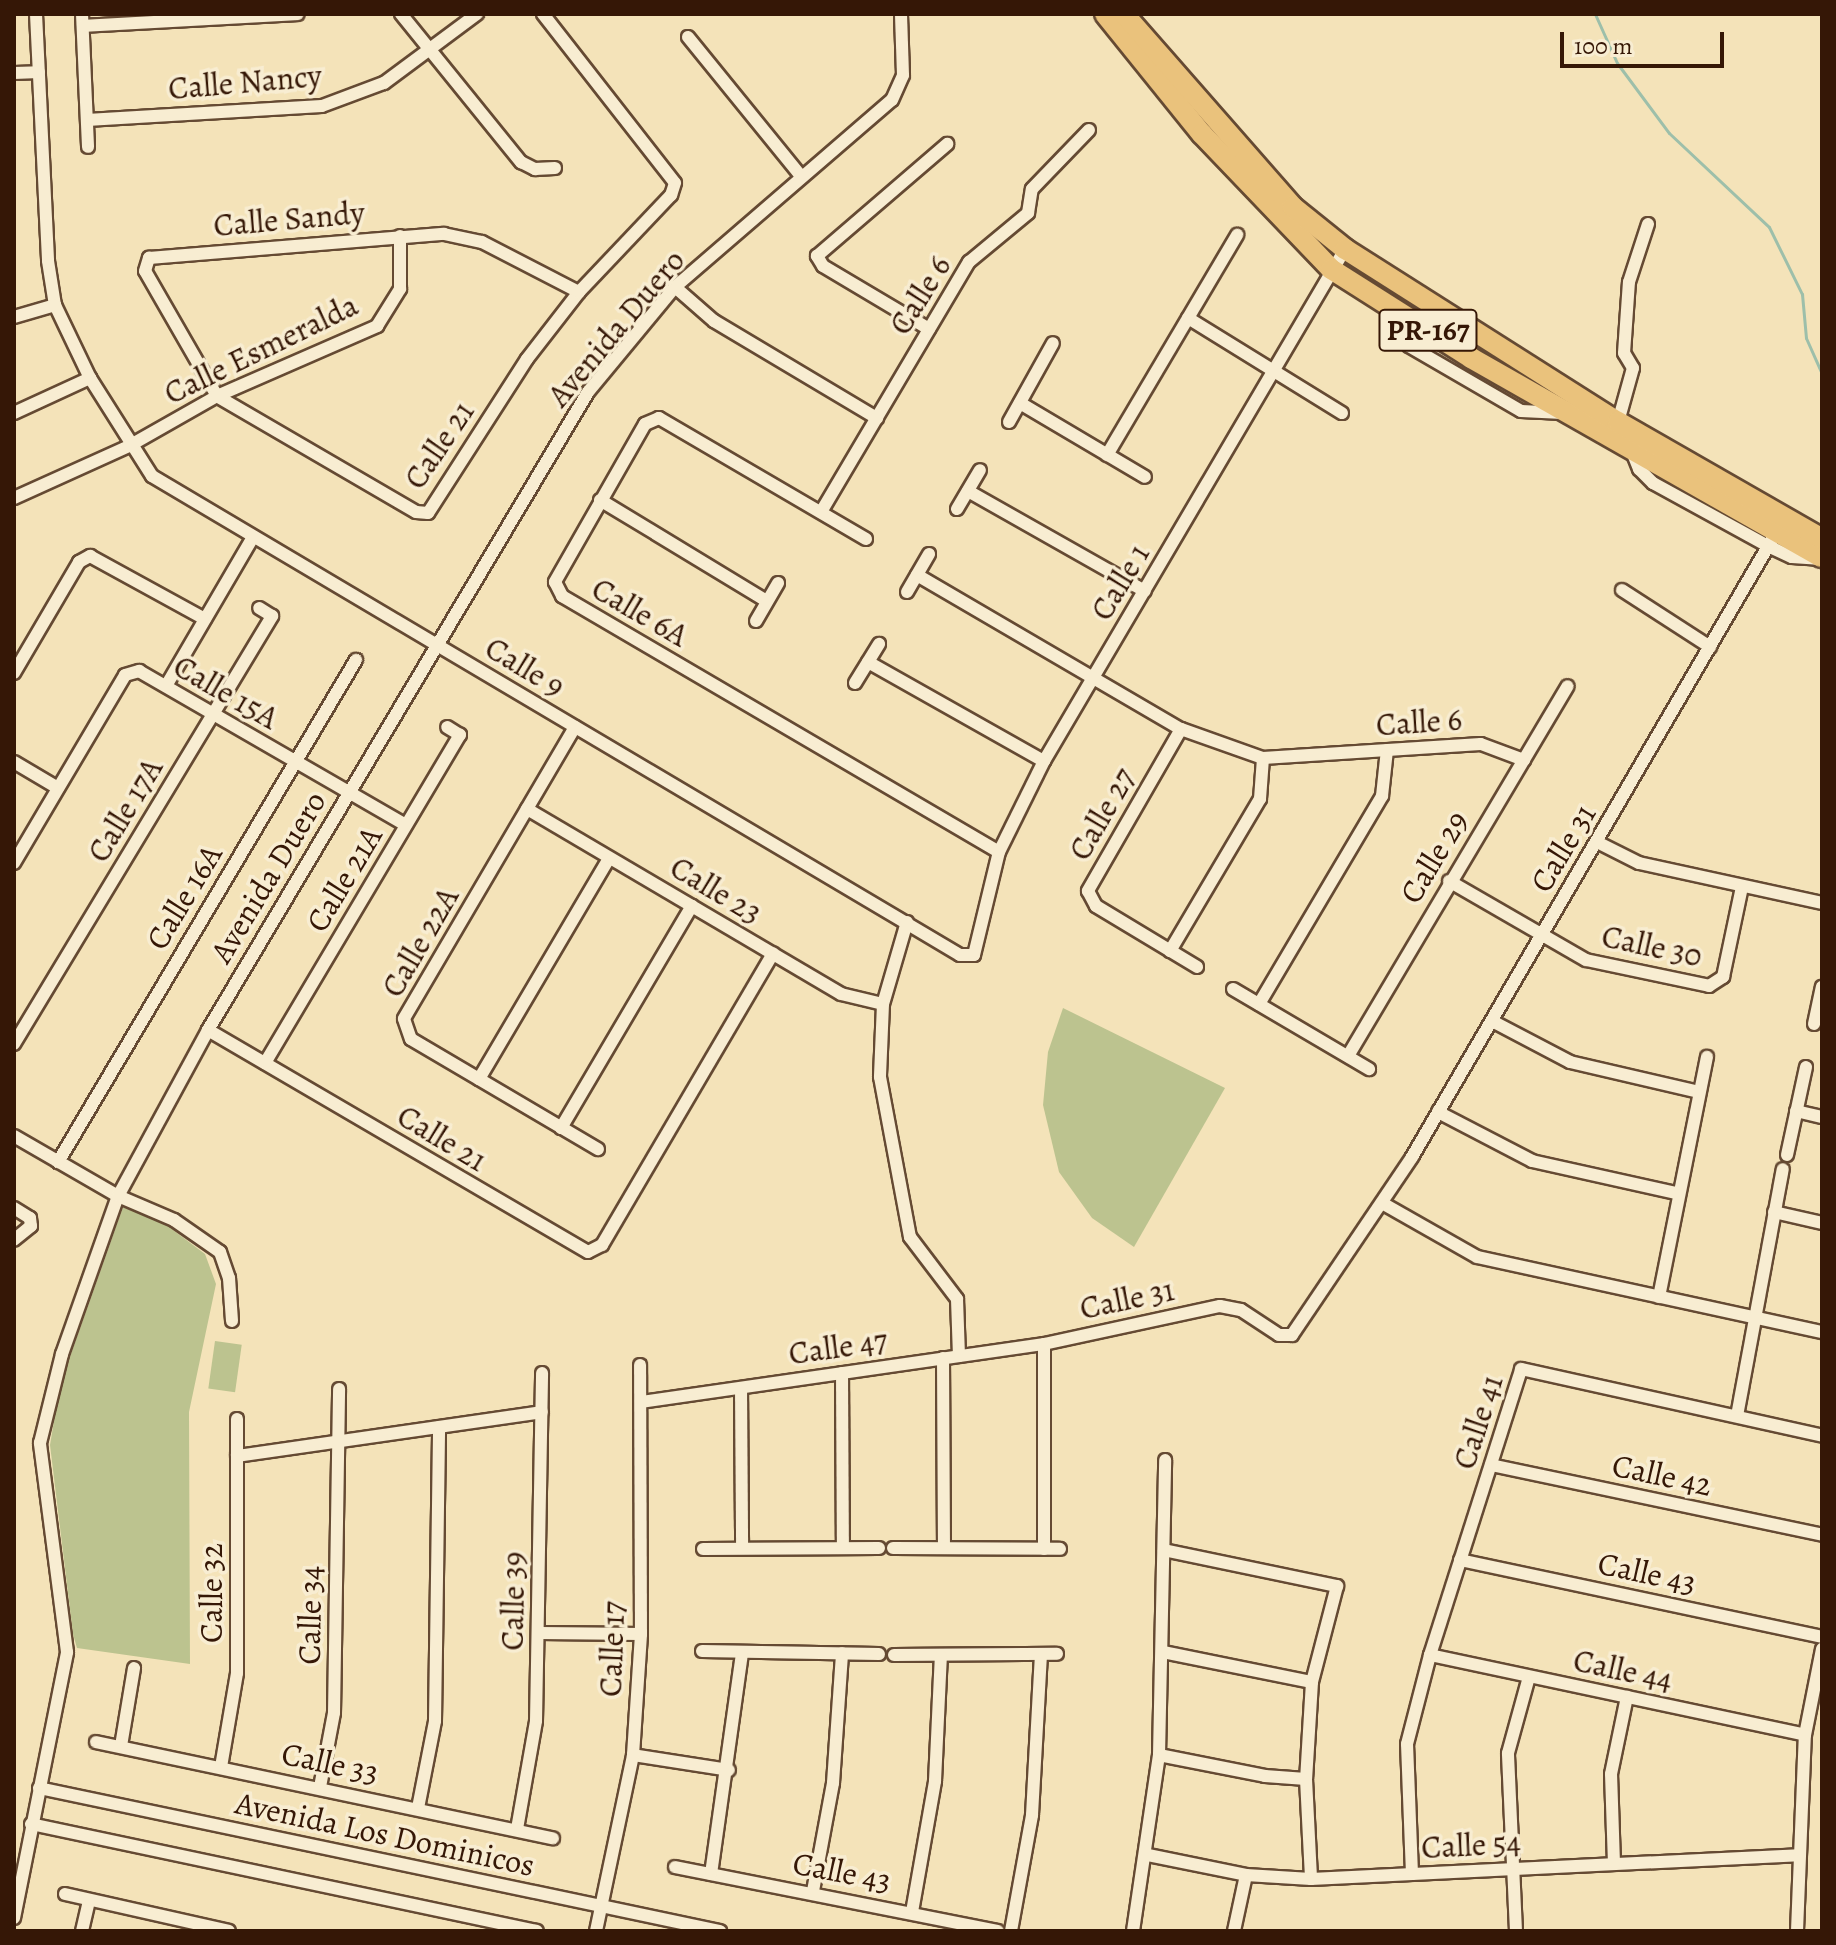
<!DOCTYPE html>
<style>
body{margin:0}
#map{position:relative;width:1836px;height:1945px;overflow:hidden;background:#f4e3b9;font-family:Alegreya,serif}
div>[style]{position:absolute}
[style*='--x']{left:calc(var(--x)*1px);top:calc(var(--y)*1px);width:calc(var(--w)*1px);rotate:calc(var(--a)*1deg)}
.green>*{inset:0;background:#bcc38f;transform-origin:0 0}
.stream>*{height:3px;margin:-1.5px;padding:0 1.5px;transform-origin:1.5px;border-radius:1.5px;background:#9dbfaa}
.roads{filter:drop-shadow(2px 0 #654a33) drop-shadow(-2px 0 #654a33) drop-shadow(0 2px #654a33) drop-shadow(0 -2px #654a33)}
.street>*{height:12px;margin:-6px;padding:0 6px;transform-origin:6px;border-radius:6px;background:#f8edd2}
.primary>*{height:20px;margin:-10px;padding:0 10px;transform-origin:10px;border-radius:10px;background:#eac27c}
span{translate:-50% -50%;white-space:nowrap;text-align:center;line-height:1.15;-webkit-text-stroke:7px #f8edd2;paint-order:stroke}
.shield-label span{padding:2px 6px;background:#f8edd2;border:2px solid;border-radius:6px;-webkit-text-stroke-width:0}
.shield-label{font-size:30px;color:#351706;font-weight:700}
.street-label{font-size:32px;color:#351706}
.frame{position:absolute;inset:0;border:16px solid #351706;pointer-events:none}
.scale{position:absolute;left:1560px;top:32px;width:164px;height:36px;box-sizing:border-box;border:4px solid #351706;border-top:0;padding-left:10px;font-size:24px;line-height:28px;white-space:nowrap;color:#351706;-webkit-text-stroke:6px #f8edd2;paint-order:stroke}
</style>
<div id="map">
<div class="green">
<div style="clip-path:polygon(1063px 1008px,1225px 1088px,1134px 1247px,1092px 1218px,1059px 1172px,1043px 1105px,1048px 1052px)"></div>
<div style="clip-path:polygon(123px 1207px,165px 1224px,205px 1254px,216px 1284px,189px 1412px,190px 1664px,77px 1648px,73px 1634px,50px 1445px,60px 1385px)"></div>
<div style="left:215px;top:1341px;width:27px;height:48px;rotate:8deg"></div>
</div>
<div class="stream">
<div style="--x:1595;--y:14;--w:54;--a:65.8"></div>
<div style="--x:1617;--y:63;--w:87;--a:53.4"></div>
<div style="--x:1669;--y:133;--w:137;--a:43.2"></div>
<div style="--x:1769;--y:227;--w:75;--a:63.8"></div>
<div style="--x:1802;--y:294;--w:44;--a:84.8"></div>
<div style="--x:1806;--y:338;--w:39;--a:66"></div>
</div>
<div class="roads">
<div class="street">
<div style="--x:36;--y:14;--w:247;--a:87.2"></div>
<div style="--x:48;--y:261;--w:45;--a:81"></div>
<div style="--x:55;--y:305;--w:81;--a:64.4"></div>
<div style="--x:90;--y:378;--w:116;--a:57.7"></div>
<div style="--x:152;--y:476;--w:939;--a:30.66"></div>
<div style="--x:960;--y:955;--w:14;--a:0"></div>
<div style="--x:974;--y:955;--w:106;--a:-76.4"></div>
<div style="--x:999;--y:852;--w:102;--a:-63.7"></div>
<div style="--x:1044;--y:761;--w:594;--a:-59.55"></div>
<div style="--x:82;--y:14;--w:133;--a:87.4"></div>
<div style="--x:401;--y:14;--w:191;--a:51"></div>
<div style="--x:521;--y:162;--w:16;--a:27"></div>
<div style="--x:535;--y:169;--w:20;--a:-3"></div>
<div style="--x:543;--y:14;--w:214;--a:52"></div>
<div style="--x:675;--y:183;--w:13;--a:108"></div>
<div style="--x:671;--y:195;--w:134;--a:133.5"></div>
<div style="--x:579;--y:292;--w:85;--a:127.8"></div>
<div style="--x:527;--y:359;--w:183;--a:122.7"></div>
<div style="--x:428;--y:513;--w:12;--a:-175"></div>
<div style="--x:416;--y:512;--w:230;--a:-149.8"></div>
<div style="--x:217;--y:396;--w:144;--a:-119.9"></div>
<div style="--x:145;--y:271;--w:14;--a:-73"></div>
<div style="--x:149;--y:258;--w:296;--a:-4.7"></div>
<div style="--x:444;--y:234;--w:39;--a:12"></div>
<div style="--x:482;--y:242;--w:109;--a:27.3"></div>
<div style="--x:83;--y:26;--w:215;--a:-3.2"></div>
<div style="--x:688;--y:37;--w:179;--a:50.9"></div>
<div style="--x:14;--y:73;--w:25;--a:-2"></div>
<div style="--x:87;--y:120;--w:235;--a:-3.4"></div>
<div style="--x:322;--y:106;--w:66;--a:-20.4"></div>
<div style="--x:384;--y:83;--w:116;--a:-36.6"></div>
<div style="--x:675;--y:287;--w:52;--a:41.1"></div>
<div style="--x:714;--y:321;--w:190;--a:30.8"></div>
<div style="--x:1391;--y:307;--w:29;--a:72"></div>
<div style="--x:1400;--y:335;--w:14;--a:51"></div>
<div style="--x:1409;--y:346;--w:129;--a:30.1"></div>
<div style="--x:1521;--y:411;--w:42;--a:2.7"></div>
<div style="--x:14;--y:317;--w:43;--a:-16.3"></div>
<div style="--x:1188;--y:318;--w:181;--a:31.7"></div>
<div style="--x:929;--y:329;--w:123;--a:-149.3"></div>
<div style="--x:823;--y:266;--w:12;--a:-121"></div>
<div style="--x:817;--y:256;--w:172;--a:-40.7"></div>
<div style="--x:1020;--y:403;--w:145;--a:30.6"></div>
<div style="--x:14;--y:413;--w:84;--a:-24.7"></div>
<div style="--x:1009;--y:422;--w:90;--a:-60.9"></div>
<div style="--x:1618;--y:422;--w:56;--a:-74.5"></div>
<div style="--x:1633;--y:368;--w:17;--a:-121"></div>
<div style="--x:1624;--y:353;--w:71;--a:-86"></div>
<div style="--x:1629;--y:282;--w:61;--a:-71.9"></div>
<div style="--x:1631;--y:449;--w:22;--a:68"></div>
<div style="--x:1639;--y:469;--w:20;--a:45"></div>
<div style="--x:1653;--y:483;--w:131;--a:28.7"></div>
<div style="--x:1768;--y:546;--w:26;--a:25"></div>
<div style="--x:1792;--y:557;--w:26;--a:4"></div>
<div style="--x:1107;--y:455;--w:256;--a:-59.4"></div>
<div style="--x:968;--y:491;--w:203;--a:29.5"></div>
<div style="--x:14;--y:498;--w:126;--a:-24.3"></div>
<div style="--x:129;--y:446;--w:101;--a:-29.6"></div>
<div style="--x:217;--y:396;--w:175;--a:-23.6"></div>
<div style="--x:377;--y:326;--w:44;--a:-58.1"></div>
<div style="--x:400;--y:289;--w:53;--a:-90"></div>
<div style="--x:600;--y:500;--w:195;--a:31.2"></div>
<div style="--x:957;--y:509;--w:45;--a:-59.5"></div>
<div style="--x:821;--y:512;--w:291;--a:-59.4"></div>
<div style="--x:969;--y:262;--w:77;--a:-39.7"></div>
<div style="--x:1028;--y:213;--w:24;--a:-81"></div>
<div style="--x:1032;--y:189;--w:82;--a:-46"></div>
<div style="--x:866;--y:539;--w:240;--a:-149.7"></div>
<div style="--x:659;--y:418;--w:15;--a:157"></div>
<div style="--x:645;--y:424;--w:182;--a:119.7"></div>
<div style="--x:555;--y:582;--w:16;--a:63"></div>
<div style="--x:562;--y:596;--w:506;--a:30.36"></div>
<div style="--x:917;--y:575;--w:306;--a:30.3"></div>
<div style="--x:1181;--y:729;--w:87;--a:19.5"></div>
<div style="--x:1263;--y:758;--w:218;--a:-3.7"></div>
<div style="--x:1481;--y:744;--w:46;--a:20.4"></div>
<div style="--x:1622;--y:590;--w:105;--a:32.9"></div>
<div style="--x:907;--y:592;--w:44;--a:-59.9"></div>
<div style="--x:756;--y:621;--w:44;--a:-59.9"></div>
<div style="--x:868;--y:662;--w:202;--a:29.4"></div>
<div style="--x:14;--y:673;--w:129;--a:-59.6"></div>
<div style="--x:79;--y:562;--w:13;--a:-29"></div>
<div style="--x:90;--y:556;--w:131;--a:28.7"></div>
<div style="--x:855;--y:683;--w:46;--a:-58.4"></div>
<div style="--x:166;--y:686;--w:173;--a:-59.7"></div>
<div style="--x:575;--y:727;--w:338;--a:120.4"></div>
<div style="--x:404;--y:1019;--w:21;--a:71"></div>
<div style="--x:411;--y:1039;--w:217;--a:30.5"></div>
<div style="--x:1181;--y:729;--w:187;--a:119.9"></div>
<div style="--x:1088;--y:891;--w:17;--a:62"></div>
<div style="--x:1096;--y:906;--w:118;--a:31.1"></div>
<div style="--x:14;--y:762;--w:51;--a:30.6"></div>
<div style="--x:527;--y:809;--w:364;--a:30.5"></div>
<div style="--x:841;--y:994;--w:43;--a:13.4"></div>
<div style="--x:1597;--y:842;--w:47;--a:26.6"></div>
<div style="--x:1639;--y:863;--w:187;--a:12.3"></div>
<div style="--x:14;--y:863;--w:218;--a:-59.4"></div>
<div style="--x:125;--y:675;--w:15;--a:-16"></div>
<div style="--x:139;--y:671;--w:308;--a:30"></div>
<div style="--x:1449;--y:881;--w:158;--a:30"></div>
<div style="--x:1586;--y:960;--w:126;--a:11.9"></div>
<div style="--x:1709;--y:986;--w:17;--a:-33"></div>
<div style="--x:1723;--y:977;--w:92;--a:-78.1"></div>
<div style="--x:907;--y:922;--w:85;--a:106.3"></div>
<div style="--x:883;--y:1004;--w:73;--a:92.4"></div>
<div style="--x:880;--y:1077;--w:163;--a:79.4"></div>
<div style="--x:910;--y:1237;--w:78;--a:52.8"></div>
<div style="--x:957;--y:1299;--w:57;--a:88"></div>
<div style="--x:1170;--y:951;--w:177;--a:-59.4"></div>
<div style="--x:1260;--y:799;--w:41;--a:-85.8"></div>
<div style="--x:1233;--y:989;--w:158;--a:30.5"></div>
<div style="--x:1259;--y:1004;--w:242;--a:-59.4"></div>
<div style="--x:1382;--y:796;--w:46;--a:-83.8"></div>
<div style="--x:1492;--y:1021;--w:88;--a:27.7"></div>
<div style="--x:1570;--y:1062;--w:132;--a:13.1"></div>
<div style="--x:1814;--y:1024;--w:38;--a:-78"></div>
<div style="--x:208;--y:1030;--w:440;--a:30.3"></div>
<div style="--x:588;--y:1252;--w:16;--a:-27"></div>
<div style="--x:602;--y:1245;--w:338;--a:-59.6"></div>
<div style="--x:14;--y:1044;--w:500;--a:-58.9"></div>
<div style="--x:272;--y:616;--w:15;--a:-148"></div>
<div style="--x:1348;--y:1056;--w:430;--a:-59.3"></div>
<div style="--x:265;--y:1063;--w:382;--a:-59.3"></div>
<div style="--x:460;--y:735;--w:15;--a:-148"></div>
<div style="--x:479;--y:1079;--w:256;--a:-59.5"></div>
<div style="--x:1796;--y:1111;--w:27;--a:13"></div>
<div style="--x:1438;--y:1112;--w:106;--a:27.5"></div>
<div style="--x:1532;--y:1161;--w:148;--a:12.5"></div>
<div style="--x:561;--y:1128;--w:258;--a:-59.5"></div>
<div style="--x:14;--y:1136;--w:120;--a:30"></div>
<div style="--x:118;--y:1196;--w:61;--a:23.2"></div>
<div style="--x:174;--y:1220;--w:56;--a:34.8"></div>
<div style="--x:220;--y:1252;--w:28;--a:71"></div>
<div style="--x:229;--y:1278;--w:43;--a:86"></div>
<div style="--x:1787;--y:1155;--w:90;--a:-77.8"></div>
<div style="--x:58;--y:1162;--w:584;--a:-59.31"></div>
<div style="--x:1382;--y:1203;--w:109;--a:29.6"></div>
<div style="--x:1477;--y:1257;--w:353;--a:12.3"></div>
<div style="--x:14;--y:1208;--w:19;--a:32"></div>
<div style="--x:30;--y:1218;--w:8;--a:83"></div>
<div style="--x:31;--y:1226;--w:22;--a:141"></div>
<div style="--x:1774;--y:1212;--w:49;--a:12.9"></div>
<div style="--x:1659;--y:1297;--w:245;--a:-78.7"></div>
<div style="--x:1044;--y:1344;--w:205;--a:90"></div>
<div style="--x:943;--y:1358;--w:190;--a:89.7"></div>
<div style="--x:842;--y:1373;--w:175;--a:89.7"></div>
<div style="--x:741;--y:1388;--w:160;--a:89.6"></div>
<div style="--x:641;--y:1402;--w:407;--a:-8.2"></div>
<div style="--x:1044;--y:1344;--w:180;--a:-12.2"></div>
<div style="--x:1220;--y:1306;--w:21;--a:11"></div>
<div style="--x:1241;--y:1310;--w:45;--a:33.3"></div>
<div style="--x:1279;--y:1335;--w:13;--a:0"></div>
<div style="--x:1292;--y:1335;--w:215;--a:-56"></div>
<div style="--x:1412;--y:1157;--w:730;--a:-59.75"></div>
<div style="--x:1737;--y:1416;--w:251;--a:-79.5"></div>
<div style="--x:237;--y:1456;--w:308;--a:-8.2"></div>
<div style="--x:1491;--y:1465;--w:338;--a:11.9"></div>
<div style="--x:893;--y:1548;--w:167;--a:0.3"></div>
<div style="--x:703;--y:1549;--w:176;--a:-0.3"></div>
<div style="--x:1164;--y:1550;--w:177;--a:11.8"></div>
<div style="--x:1337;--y:1586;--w:99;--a:104.6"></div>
<div style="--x:1312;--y:1682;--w:97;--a:93.5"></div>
<div style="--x:1306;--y:1779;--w:100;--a:87.1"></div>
<div style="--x:1460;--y:1560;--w:370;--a:12"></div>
<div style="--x:540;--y:1633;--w:101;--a:0.6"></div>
<div style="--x:702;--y:1651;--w:177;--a:1"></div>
<div style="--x:1163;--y:1652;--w:152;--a:11.4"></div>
<div style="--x:894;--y:1655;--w:163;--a:-0.4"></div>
<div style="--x:1430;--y:1655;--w:383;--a:12"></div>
<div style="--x:96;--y:1742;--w:467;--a:11.9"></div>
<div style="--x:121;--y:1746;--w:79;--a:-80.5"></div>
<div style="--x:633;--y:1755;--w:97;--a:8.9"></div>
<div style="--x:1159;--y:1755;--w:108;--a:11.2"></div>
<div style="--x:1265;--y:1776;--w:41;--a:4.2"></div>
<div style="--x:221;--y:1767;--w:95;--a:-80.3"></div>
<div style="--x:237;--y:1673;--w:254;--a:-90"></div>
<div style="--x:320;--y:1787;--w:75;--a:-79.3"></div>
<div style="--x:334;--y:1713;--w:324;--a:-89.1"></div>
<div style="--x:39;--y:1788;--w:696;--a:11.86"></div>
<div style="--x:418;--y:1808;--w:89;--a:-78.9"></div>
<div style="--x:435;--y:1721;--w:294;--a:-89.2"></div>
<div style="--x:31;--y:1824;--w:517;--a:11.94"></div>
<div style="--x:517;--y:1829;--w:110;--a:-80"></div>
<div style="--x:536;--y:1721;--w:348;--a:-89"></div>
<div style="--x:1148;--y:1855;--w:100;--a:11.5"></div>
<div style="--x:1246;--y:1875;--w:65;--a:3.5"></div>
<div style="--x:1311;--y:1879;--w:488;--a:-2.8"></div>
<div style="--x:1614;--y:1864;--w:90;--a:-91.9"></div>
<div style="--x:1611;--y:1774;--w:79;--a:-78.3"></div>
<div style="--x:675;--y:1867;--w:329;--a:11.2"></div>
<div style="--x:711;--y:1874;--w:223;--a:-82"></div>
<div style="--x:1412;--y:1874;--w:130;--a:-92.2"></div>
<div style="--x:1407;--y:1744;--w:92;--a:-75.5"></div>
<div style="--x:1430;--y:1655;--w:300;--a:-72.3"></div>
<div style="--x:1521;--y:1369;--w:308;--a:12.5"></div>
<div style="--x:813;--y:1891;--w:110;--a:-79.5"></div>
<div style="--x:833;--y:1783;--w:130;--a:-86"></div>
<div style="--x:65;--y:1894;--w:168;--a:12.7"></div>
<div style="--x:912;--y:1912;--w:133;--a:-80"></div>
<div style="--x:935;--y:1781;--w:125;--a:-87.3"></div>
<div style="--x:14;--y:1918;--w:271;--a:-78.7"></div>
<div style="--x:67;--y:1652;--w:211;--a:-97.4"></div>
<div style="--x:40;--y:1443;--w:92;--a:-76.1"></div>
<div style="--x:62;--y:1354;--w:168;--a:-70.5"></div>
<div style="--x:118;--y:1196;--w:189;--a:-61.5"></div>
<div style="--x:208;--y:1030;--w:743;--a:-59.22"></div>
<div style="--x:588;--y:392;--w:136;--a:-50.4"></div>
<div style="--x:675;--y:287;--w:286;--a:-40.8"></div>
<div style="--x:892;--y:100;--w:27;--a:-66"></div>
<div style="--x:903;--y:75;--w:61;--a:-91.9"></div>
<div style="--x:82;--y:1931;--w:31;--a:-77"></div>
<div style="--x:596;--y:1931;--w:180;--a:-78.1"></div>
<div style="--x:633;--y:1755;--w:121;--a:-86.2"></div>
<div style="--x:641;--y:1634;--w:269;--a:-90.2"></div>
<div style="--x:1011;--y:1931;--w:118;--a:-79.7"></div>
<div style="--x:1032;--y:1815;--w:161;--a:-86.8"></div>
<div style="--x:1133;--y:1931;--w:178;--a:-81.6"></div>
<div style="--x:1159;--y:1755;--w:295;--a:-88.8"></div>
<div style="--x:1234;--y:1931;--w:57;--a:-77.9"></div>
<div style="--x:1516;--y:1931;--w:178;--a:-92.6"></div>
<div style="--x:1508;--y:1753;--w:79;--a:-74.6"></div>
<div style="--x:1797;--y:1931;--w:196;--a:-87.7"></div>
<div style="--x:1805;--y:1735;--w:88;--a:-78.8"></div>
</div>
<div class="primary">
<div style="--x:1105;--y:14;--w:154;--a:51.1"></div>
<div style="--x:1202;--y:134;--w:187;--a:46.3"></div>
<div style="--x:1331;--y:269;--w:166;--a:32.4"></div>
<div style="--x:1471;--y:358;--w:403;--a:29.6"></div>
<div style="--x:1124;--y:14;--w:257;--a:48.8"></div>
<div style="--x:1293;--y:207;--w:67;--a:38.9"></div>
<div style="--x:1345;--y:249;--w:323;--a:32.4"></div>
<div style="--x:1618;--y:422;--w:235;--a:29.8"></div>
</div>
</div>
<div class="shield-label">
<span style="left:1428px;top:330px">PR-167</span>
</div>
<div class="street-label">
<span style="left:245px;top:82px;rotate:-5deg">Calle Nancy</span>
<span style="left:289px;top:219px;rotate:-5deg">Calle Sandy</span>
<span style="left:920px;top:295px;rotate:-58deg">Calle 6</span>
<span style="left:616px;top:328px;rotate:-50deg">Avenida Duero</span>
<span style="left:261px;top:349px;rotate:-26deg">Calle Esmeralda</span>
<span style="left:439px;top:445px;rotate:-56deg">Calle 21</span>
<span style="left:1120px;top:582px;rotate:-59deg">Calle 1</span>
<span style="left:640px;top:612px;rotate:30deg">Calle 6A</span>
<span style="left:525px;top:667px;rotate:31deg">Calle 9</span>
<span style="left:226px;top:692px;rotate:30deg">Calle 15A</span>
<span style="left:1419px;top:722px;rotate:-4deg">Calle 6</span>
<span style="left:125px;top:810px;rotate:-59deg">Calle 17A</span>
<span style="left:1102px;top:814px;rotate:-60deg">Calle 27</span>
<span style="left:1563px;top:848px;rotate:-59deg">Calle 31</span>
<span style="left:1434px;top:857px;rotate:-59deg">Calle 29</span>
<span style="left:268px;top:877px;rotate:-59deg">Avenida Duero</span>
<span style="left:344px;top:879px;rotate:-59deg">Calle 21A</span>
<span style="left:716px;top:890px;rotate:31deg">Calle 23</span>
<span style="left:184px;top:897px;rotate:-59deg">Calle 16A</span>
<span style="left:420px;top:942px;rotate:-60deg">Calle 22A</span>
<span style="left:1652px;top:946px;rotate:12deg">Calle 30</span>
<span style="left:442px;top:1138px;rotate:31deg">Calle 21</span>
<span style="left:1127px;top:1299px;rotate:-12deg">Calle 31</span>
<span style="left:838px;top:1347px;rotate:-8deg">Calle 47</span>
<span style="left:1478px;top:1422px;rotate:-72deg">Calle 41</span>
<span style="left:1662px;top:1475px;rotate:12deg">Calle 42</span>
<span style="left:1647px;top:1573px;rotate:12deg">Calle 43</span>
<span style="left:211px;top:1593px;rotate:-90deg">Calle 32</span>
<span style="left:513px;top:1601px;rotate:-89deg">Calle 39</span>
<span style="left:310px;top:1615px;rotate:-89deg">Calle 34</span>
<span style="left:612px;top:1649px;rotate:-88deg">Calle 17</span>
<span style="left:1623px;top:1670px;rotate:12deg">Calle 44</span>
<span style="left:330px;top:1763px;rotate:12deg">Calle 33</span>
<span style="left:385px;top:1834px;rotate:12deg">Avenida Los Dominicos</span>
<span style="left:1471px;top:1845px;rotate:-3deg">Calle 54</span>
<span style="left:842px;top:1872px;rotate:11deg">Calle 43</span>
</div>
<div class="frame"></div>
<div class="scale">100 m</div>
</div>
